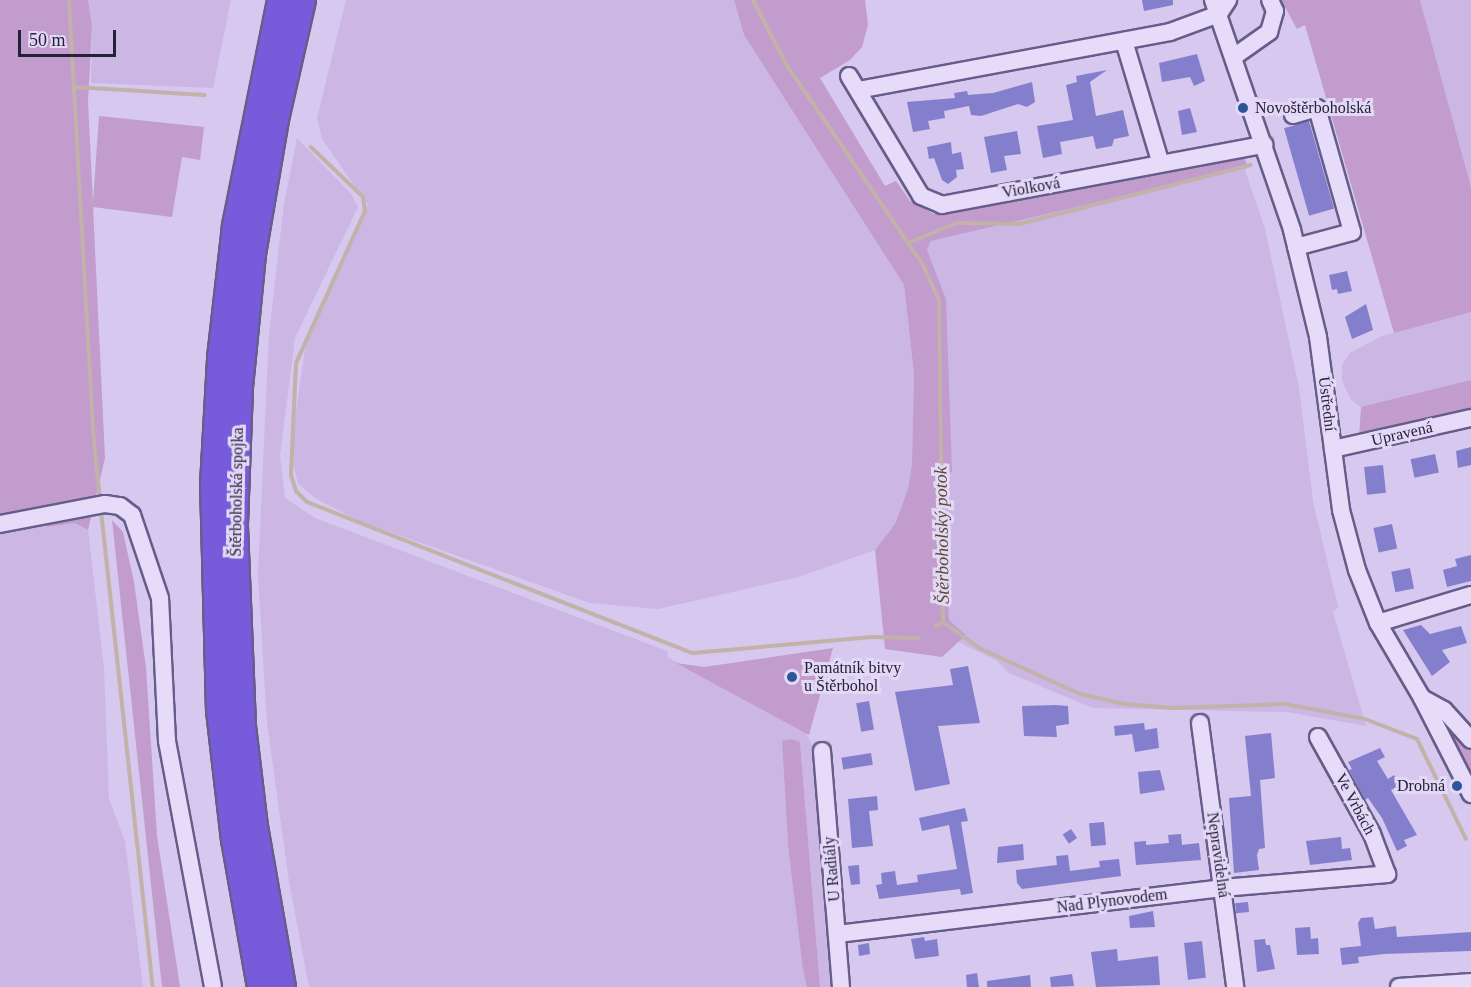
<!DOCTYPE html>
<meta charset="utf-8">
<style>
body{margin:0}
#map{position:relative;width:1471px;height:987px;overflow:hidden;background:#d6c8ee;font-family:"Times New Roman",serif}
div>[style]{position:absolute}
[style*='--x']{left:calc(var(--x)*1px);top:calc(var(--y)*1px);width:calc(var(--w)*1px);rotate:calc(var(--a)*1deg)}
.farmland>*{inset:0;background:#ccb6e4}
.green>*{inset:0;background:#c19ccd}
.stream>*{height:4px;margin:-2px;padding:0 2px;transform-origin:2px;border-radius:2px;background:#c2b2a9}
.building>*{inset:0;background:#847fcc;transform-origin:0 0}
.roads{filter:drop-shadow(2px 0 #655d8a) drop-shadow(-2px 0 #655d8a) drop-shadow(0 2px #655d8a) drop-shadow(0 -2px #655d8a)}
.minor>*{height:16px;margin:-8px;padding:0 8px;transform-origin:8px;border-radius:8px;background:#e6dcf9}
.highway>*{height:24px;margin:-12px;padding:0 12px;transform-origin:12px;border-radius:12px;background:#765cdb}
.dots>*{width:16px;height:16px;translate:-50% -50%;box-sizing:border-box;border:3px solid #e3d8f6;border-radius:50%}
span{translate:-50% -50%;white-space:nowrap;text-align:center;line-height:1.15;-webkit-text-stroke:6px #e3d8f6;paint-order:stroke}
.poi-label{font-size:16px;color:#24213b}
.left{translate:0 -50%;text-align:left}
.right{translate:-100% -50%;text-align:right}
.street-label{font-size:16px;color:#24213b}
.water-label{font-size:18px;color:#5a4930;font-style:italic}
.scale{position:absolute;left:18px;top:30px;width:98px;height:27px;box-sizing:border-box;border:3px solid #24213b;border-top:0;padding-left:8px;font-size:18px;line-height:21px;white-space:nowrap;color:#24213b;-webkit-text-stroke:4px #e3d8f6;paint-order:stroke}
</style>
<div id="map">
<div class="farmland">
<div style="clip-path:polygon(88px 0,231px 0,213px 88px,91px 83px,92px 26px)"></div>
<div style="clip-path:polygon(346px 0,734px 0,744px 35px,904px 285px,914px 374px,912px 464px,908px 489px,895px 524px,875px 550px,798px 577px,658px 609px,590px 603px,359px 521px,315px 498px,298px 483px,290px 452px,307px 335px,368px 205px,322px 139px,317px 118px)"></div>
<div style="clip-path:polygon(1420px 0,1471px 0,1471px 187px)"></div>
<div style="clip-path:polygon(297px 138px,352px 195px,358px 207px,295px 338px,280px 456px,285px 498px,315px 518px,667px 651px,668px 658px,789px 716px,804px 729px,818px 757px,835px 987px,820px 987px,800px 743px,791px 739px,782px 742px,788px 845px,807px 987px,309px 987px,289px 881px,267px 723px,258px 575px,269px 333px,284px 204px)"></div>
<div style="clip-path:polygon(1248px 167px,1245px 170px,1265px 229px,1299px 388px,1313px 501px,1338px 607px,1333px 612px,1366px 726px,1287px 712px,1093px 708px,1009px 673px,996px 660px,958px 642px,966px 635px,949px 620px,941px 473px,952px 472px,927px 250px,931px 241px)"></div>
<div style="clip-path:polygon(1471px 311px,1471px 380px,1376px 405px,1361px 407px,1351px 400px,1342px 380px,1342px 365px,1350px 353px,1382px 336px)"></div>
<div style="clip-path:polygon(46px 521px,48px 527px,75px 523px,88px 530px,104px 668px,109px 799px,125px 841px,143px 987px,0 987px,0 535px)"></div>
</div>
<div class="green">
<div style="clip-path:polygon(0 0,88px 0,92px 26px,88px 102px,93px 202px,99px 116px,204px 127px,200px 160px,182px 157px,172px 217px,93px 207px,105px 458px,88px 530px,75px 523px,47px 527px,46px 521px,0 535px)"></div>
<div style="clip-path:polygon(734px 0,865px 0,868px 25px,862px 47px,850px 60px,820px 78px,885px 186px,896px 181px,910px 201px,934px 214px,1244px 157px,1248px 167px,931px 241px,927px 250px,946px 299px,952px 472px,941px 474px,949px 620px,966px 635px,942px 657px,885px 649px,875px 550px,895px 524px,908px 489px,912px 464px,914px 374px,904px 285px,744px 35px)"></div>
<div style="clip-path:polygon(1281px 0,1420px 0,1471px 187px,1471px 312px,1394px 333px,1305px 25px,1297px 29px)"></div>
<div style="clip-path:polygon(1471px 380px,1471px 411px,1359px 437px,1361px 407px)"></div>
<div style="clip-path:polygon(112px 520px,123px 532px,134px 582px,146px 668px,157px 836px,180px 987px,162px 987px)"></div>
<div style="clip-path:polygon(833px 648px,809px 735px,676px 663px,704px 667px)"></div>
<div style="clip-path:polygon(1437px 714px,1471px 750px,1471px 779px)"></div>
<div style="clip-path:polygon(791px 739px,800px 742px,820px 987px,807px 987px,803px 969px,788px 845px,782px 741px)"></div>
</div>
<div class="stream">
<div style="--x:69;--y:0;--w:432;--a:86.8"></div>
<div style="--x:93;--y:431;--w:69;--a:84.2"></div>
<div style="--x:753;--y:0;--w:72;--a:62.7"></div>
<div style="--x:786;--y:64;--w:241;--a:55.7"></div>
<div style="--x:922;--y:263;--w:41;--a:65.3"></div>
<div style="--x:939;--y:300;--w:322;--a:89.3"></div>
<div style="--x:943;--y:622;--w:44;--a:35.8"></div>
<div style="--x:979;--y:648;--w:111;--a:24.5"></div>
<div style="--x:1080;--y:694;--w:46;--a:12.5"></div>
<div style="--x:1125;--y:704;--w:47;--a:4.9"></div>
<div style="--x:1172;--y:708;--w:113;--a:-2"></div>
<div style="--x:1285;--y:704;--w:81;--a:10.6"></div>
<div style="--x:1365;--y:719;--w:56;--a:21"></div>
<div style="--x:1417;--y:739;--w:111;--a:63.9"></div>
<div style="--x:75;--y:87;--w:130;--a:3.5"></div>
<div style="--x:311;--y:147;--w:72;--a:43.9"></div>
<div style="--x:363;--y:197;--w:14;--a:82"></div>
<div style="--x:365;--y:211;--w:167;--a:114.4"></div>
<div style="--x:296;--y:363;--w:112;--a:92.6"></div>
<div style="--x:291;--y:475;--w:17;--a:73"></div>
<div style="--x:296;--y:491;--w:16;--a:45"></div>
<div style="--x:307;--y:502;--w:414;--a:21.4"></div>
<div style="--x:693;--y:653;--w:180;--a:-5.1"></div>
<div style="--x:872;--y:637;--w:46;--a:1.2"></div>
<div style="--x:908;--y:243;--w:53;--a:-22.2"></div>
<div style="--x:957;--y:223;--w:62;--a:0.9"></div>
<div style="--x:1019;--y:224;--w:239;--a:-14.3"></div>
<div style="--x:101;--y:511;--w:479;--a:83.8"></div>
<div style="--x:936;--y:626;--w:8;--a:-30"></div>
</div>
<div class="building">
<div style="clip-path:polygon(1142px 0,1173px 0,1173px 5px,1144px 11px)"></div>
<div style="clip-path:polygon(1197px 54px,1205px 81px,1194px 86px,1190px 77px,1162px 82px,1159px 63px)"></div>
<div style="clip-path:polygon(1107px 70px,1090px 82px,1096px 116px,1123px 110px,1129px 136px,1114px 139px,1112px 146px,1096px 149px,1093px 136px,1060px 142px,1062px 154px,1043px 158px,1037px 126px,1073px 120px,1066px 85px,1077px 82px,1076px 76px)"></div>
<div style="clip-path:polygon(1032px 82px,1035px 102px,1027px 107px,1018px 104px,981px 116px,971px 115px,969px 106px,944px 111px,945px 118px,928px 121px,930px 129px,913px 132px,907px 102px,955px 98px,954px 93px,967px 91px,968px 95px,993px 93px)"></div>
<div style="clip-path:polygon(1190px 108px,1197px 132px,1182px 135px,1178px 111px)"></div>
<div style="left:1309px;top:121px;width:91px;height:26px;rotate:74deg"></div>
<div style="clip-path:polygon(1017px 131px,1021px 154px,1004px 156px,1007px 170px,991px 173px,984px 137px)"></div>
<div style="clip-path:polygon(951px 142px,952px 154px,961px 152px,964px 169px,956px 170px,957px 177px,948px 184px,942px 180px,934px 158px,929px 159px,927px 147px)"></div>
<div style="clip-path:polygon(1347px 271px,1352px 291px,1338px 294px,1337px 289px,1332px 290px,1329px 275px)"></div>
<div style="clip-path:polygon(1366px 304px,1373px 330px,1352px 339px,1345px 317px)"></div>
<div style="clip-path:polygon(1471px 447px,1471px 465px,1458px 468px,1456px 451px)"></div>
<div style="left:1435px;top:454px;width:19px;height:25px;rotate:78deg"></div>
<div style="left:1383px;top:465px;width:28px;height:19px;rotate:84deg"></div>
<div style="left:1392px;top:524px;width:25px;height:19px;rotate:78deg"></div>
<div style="clip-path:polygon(1471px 555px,1471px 581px,1447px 587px,1443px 570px,1457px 566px,1455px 559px)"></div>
<div style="left:1410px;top:568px;width:21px;height:19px;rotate:79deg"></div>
<div style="clip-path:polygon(1421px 625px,1430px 634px,1461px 626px,1467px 643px,1442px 650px,1450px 662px,1432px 676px,1403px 630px)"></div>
<div style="clip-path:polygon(968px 666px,980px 723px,938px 726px,950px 784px,915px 791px,895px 692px,953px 685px,950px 669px)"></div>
<div style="left:869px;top:701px;width:29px;height:13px;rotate:80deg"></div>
<div style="clip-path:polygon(1055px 705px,1068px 706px,1069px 724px,1056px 726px,1057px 737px,1024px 736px,1022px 706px)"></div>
<div style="clip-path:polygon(1144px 723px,1145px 730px,1157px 728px,1159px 748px,1135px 752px,1132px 734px,1115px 736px,1114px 726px)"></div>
<div style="clip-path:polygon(1271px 733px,1275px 778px,1260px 780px,1265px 848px,1259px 849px,1257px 855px,1259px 870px,1234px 873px,1229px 798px,1251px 796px,1245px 736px)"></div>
<div style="clip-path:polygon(1380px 748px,1385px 757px,1377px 761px,1388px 779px,1394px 775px,1400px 785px,1391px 790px,1417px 835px,1404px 840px,1407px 846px,1397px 851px,1382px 818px,1368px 798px,1365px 800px,1349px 770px,1352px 769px,1348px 762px)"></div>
<div style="left:871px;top:753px;width:12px;height:30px;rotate:81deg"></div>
<div style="clip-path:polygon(1160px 770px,1165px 790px,1140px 794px,1138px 772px)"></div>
<div style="clip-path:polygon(877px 796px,878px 810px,869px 811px,873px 846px,852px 848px,848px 799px)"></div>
<div style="clip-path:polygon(965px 808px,968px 821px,961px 822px,973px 893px,961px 895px,960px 889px,879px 899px,876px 885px,882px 884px,881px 873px,895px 871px,897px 885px,918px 882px,917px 875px,957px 869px,949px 825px,922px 831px,919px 818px)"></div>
<div style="left:1104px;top:822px;width:23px;height:15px;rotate:85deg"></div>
<div style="left:1071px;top:829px;width:11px;height:10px;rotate:56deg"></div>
<div style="clip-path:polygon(1181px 834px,1182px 845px,1199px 843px,1201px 860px,1136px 865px,1134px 842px,1146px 841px,1146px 845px,1169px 843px,1168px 835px)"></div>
<div style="clip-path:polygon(1341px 837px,1342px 849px,1350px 848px,1352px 860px,1310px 865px,1306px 841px)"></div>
<div style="clip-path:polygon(1023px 844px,1024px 860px,997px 863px,998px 847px)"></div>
<div style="clip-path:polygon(1068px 855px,1070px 871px,1100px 867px,1099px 861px,1119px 859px,1121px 876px,1022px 889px,1017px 883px,1016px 870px,1057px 865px,1056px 856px)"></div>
<div style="clip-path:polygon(859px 865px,860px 884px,851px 885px,848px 866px)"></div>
<div style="left:1248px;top:902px;width:10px;height:13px;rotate:84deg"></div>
<div style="clip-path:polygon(1153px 911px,1155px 927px,1130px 928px,1129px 916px)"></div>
<div style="clip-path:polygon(1373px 917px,1375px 929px,1396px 926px,1397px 937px,1471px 932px,1471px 951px,1384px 954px,1358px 957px,1359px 963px,1342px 965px,1340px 948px,1361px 946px,1358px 923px,1361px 918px)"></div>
<div style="clip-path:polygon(1310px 927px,1311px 939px,1318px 938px,1319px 954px,1297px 955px,1295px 928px)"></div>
<div style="clip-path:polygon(924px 937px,925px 941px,937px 939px,939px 956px,915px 959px,911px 939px)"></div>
<div style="clip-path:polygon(1265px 939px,1266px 945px,1270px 945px,1275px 969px,1257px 972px,1254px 940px)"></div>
<div style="left:1202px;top:941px;width:37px;height:18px;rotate:84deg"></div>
<div style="clip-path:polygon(869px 943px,870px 954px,859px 956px,858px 945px)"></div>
<div style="clip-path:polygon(1117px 949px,1118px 961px,1158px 956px,1160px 985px,1096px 987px,1091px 952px)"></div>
<div style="clip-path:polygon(977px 973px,979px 987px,967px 987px,966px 975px)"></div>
<div style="clip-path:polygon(1072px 974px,1074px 986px,1051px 987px,1050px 977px)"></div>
<div style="clip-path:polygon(1030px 975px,1031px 987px,987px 987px,987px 981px)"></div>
</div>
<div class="roads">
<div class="minor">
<div style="--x:1213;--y:0;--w:243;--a:71"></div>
<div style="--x:1292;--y:230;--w:110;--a:76.3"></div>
<div style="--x:1318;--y:337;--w:175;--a:82.4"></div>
<div style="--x:1341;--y:510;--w:62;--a:75.1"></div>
<div style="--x:1357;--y:570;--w:57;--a:68.4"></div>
<div style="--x:1378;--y:623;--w:87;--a:59.6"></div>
<div style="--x:1422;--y:698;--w:108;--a:63"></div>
<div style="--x:1124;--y:41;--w:128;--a:73.3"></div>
<div style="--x:1235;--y:56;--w:42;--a:-35.2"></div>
<div style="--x:1269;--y:32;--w:22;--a:-74"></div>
<div style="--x:1275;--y:11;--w:12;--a:-114"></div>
<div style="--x:849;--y:76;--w:140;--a:59"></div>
<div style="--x:921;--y:196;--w:23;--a:23"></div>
<div style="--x:942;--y:205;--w:328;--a:-10.6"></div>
<div style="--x:858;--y:90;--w:317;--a:-10.5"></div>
<div style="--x:1170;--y:32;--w:52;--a:-20.2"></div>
<div style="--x:1219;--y:14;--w:17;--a:-57"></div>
<div style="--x:1293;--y:115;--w:25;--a:-16"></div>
<div style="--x:1317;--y:108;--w:129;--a:74.2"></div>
<div style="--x:1352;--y:232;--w:58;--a:165"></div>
<div style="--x:1333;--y:449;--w:141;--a:-12.7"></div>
<div style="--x:0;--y:524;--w:107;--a:-10.8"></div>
<div style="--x:105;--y:504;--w:15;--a:8"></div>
<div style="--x:120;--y:506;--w:15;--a:37"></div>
<div style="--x:132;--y:515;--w:88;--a:71.4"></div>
<div style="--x:160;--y:598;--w:143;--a:87.2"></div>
<div style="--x:167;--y:741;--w:250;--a:79.4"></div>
<div style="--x:1378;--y:623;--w:97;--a:-16.8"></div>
<div style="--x:1422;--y:698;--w:25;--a:29"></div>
<div style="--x:1444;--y:710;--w:40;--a:48"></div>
<div style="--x:1200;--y:723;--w:266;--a:82.4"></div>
<div style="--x:822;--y:751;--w:237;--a:85.4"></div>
<div style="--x:837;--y:934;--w:388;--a:-6.8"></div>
<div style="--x:1222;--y:888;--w:166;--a:-4.8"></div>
<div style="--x:1387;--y:874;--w:43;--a:-110.6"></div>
<div style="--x:1372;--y:834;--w:111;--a:-119.1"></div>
<div style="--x:1399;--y:987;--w:72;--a:-4"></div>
</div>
<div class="highway">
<div style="--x:260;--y:987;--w:149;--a:-100"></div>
<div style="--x:234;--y:840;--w:130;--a:-96.6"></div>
<div style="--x:219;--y:711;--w:226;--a:-91.5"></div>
<div style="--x:213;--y:485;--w:127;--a:-86.8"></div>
<div style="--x:220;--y:358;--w:133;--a:-83.5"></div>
<div style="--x:235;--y:226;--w:230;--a:-78.7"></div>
<div style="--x:283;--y:987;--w:162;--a:-99.9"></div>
<div style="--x:255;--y:827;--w:102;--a:-96.8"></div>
<div style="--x:243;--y:726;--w:202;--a:-92.3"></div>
<div style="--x:235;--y:524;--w:137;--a:-87.9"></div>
<div style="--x:240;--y:387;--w:134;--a:-84.4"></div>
<div style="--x:253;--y:254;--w:137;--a:-80.3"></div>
<div style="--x:276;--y:119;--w:122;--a:-77.2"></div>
</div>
</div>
<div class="dots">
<div style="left:1243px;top:108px;background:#2e5499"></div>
<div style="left:792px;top:677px;background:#2e5499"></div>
<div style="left:1457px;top:786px;background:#2e5499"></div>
</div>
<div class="poi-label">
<span class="left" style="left:1255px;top:108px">Novoštěrboholská</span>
<span class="left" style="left:804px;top:677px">Památník bitvy<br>u Štěrbohol</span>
<span class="right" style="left:1445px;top:786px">Drobná</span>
</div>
<div class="street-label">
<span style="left:1031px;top:188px;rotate:-10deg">Violková</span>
<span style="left:1327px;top:404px;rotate:83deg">Ústřední</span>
<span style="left:1402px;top:434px;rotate:-13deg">Upravená</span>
<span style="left:237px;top:492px;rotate:-89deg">Štěrboholská spojka</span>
<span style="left:1355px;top:804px;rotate:62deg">Ve Vrbách</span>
<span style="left:1218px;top:855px;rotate:82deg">Nepravidelná</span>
<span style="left:832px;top:869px;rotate:-95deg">U Radiály</span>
<span style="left:1112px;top:901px;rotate:-7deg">Nad Plynovodem</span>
</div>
<div class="water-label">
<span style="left:942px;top:535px;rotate:-91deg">Štěrboholský potok</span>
</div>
<div class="scale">50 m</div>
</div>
